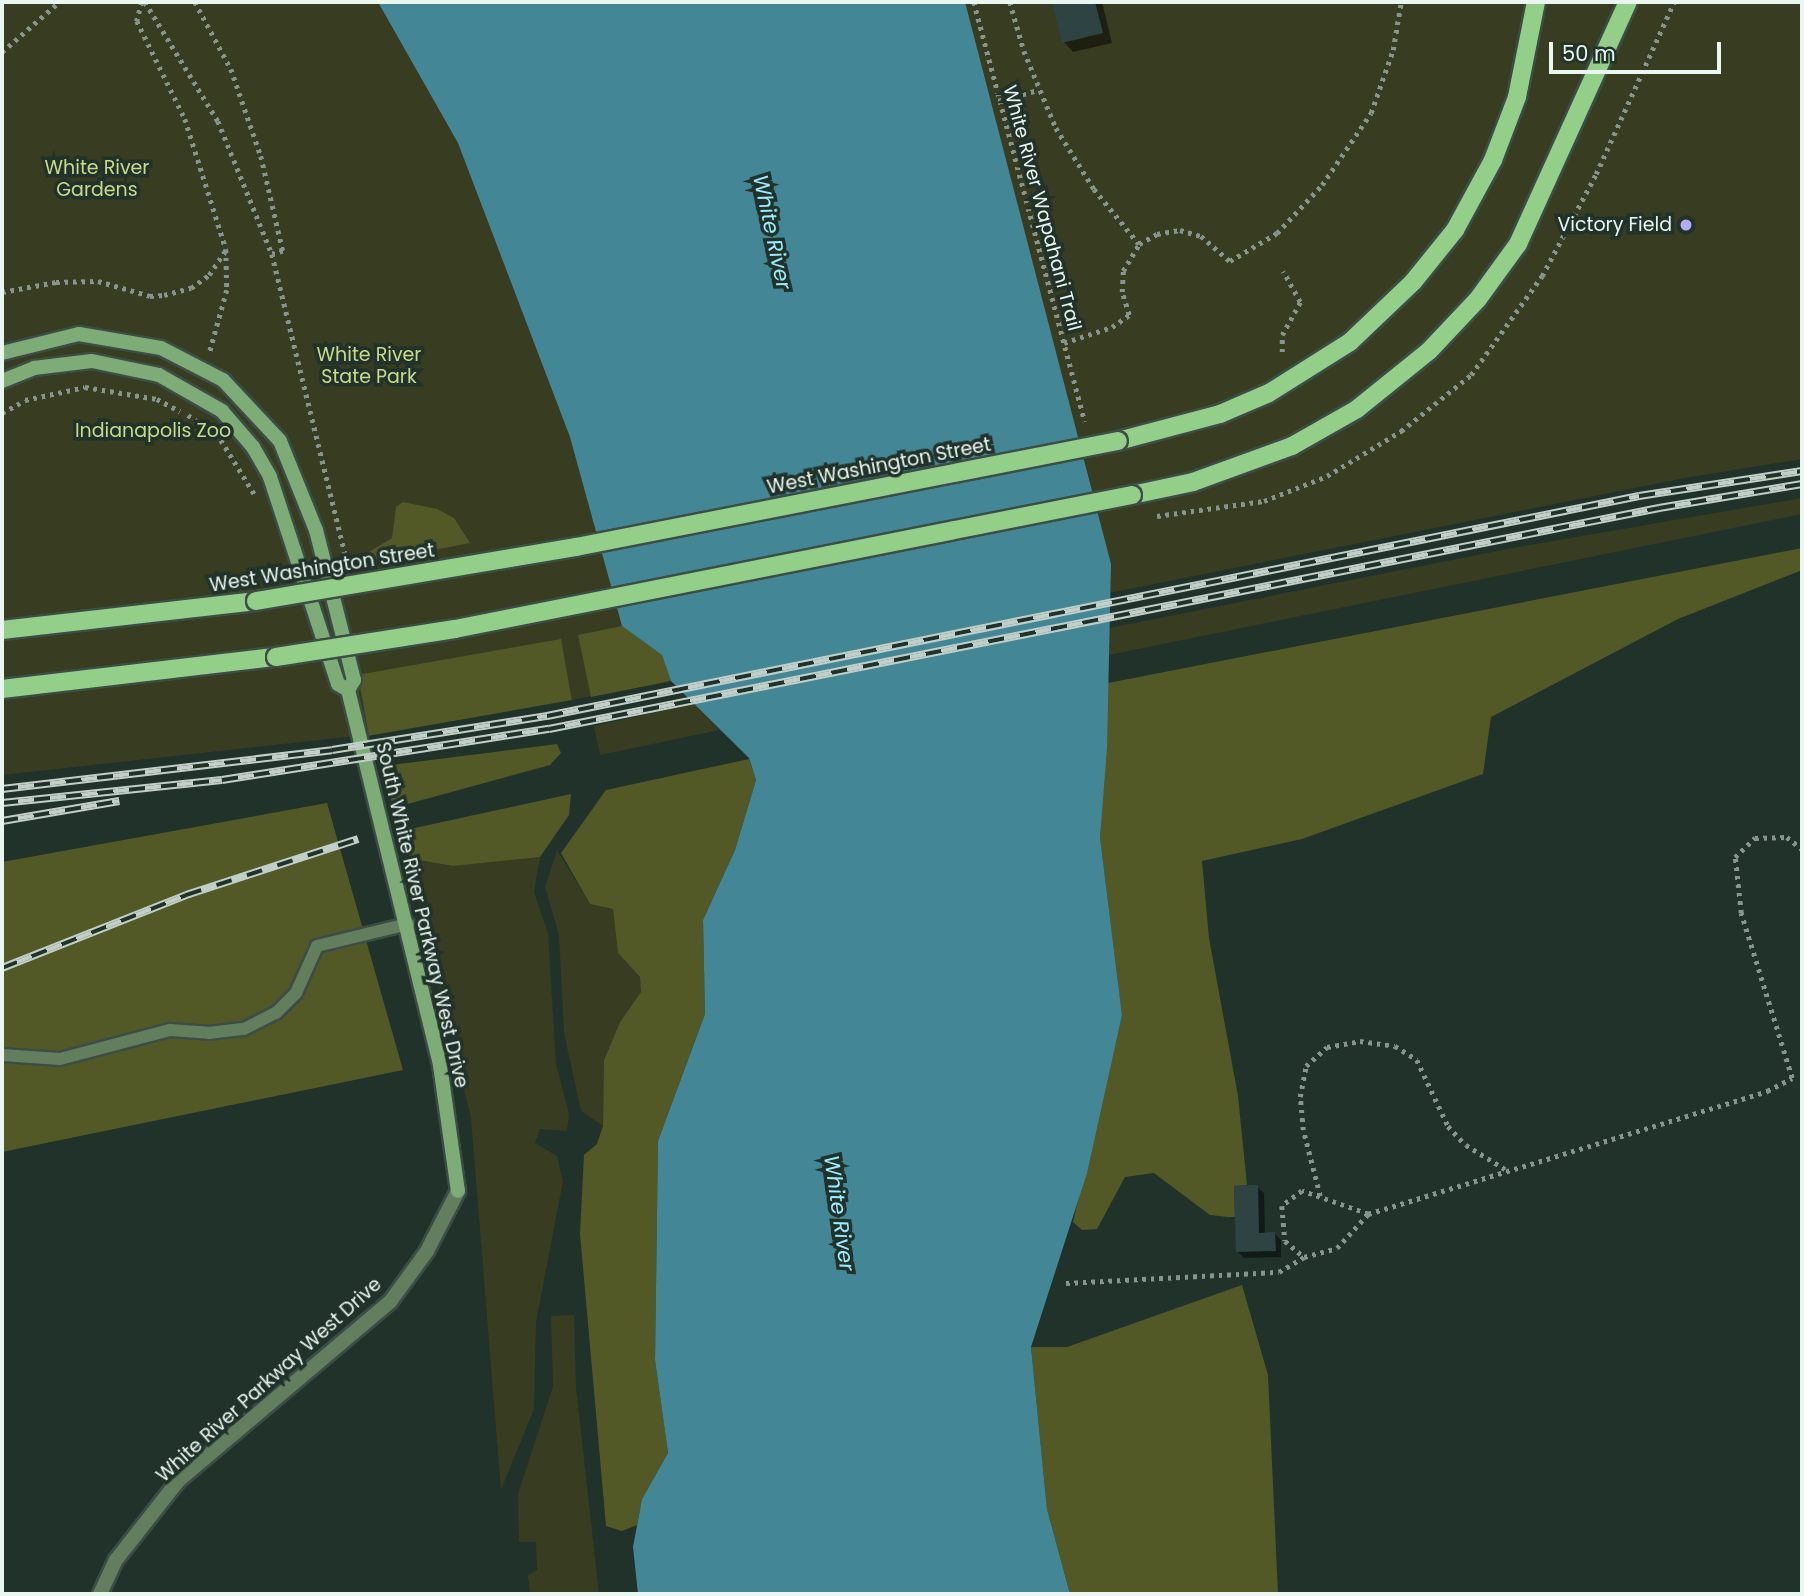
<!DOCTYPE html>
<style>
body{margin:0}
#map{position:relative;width:1804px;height:1596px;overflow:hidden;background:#20322a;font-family:Poppins,sans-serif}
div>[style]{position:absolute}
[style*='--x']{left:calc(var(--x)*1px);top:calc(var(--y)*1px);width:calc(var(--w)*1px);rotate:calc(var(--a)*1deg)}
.green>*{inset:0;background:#383c21}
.forest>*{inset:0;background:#525927;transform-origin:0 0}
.water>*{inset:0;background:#438797}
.shadow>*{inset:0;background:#0007}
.building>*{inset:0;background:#2e4443}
.path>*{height:4.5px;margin-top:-2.25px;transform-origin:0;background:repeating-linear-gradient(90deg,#86958e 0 3.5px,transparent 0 8.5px)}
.roads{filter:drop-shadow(2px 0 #3c4d46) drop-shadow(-2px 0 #3c4d46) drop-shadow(0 2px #3c4d46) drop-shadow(0 -2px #3c4d46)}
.lane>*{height:12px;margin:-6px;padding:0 6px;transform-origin:6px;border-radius:6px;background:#627e5d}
.street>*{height:14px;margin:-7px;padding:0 7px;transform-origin:7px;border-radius:7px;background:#627e5d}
.secondary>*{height:14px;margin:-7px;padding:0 7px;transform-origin:7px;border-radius:7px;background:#7eac77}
.primary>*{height:18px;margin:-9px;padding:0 9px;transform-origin:9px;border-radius:9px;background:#94cf8a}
.rail>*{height:8px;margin-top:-4px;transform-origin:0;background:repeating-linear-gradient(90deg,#20322a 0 16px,#c2cfc8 0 32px);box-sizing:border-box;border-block:2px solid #c2cfc8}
.bridges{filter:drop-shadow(2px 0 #3c4d46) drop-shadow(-2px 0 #3c4d46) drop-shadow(0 2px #3c4d46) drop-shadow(0 -2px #3c4d46)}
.primary-bridge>*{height:18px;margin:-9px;padding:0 9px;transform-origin:9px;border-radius:9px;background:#94cf8a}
.dots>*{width:19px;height:19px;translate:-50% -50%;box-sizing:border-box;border:4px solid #20322a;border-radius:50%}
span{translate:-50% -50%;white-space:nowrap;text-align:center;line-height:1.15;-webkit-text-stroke:7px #20322a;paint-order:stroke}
.park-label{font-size:19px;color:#cbd98a}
.street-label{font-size:19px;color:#eaf6f0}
.poi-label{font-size:19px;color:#eaf6f0}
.right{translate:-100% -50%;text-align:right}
.water-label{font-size:21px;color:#9cecff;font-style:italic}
.frame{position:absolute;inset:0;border:4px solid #eaf6f0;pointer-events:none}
.scale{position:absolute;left:1549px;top:42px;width:172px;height:32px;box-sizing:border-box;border:4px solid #eaf6f0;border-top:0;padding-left:9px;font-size:21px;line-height:24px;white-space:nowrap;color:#eaf6f0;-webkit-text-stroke:5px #20322a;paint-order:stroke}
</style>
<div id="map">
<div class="green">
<div style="clip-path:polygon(2px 2px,1802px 2px,1802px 459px,1685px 478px,572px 700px,374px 734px,2px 775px)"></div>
<div style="clip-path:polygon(1802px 498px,1802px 514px,1109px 655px,1109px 628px,1507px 549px)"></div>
<div style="clip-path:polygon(695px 704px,720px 730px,600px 755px,594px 726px)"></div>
<div style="clip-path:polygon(557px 850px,590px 904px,613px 909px,618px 953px,640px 977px,641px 992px,620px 1022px,604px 1060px,603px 1126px,581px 1111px,564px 1033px,559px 935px,545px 887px)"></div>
<div style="clip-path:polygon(524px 856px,540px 857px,534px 892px,548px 933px,556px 1064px,569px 1114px,567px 1131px,540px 1129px,535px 1143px,557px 1156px,563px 1181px,536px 1322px,534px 1409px,501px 1490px,471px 1118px,407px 858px,453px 866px)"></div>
<div style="clip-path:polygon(574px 1315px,576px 1387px,599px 1594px,530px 1594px,528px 1575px,537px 1570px,536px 1542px,519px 1542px,518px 1494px,553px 1387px,551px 1316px)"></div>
</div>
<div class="forest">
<div style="clip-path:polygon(403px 502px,437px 509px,454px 518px,470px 543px,367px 563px,369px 552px,392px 538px,396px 507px)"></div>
<div style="clip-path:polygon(1802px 548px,1802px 570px,1678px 619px,1491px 717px,1483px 774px,1302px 839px,1202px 861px,1209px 938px,1238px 1096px,1247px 1185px,1234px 1186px,1235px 1217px,1228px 1217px,1210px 1215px,1154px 1173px,1125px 1177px,1097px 1229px,1082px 1230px,1073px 1222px,1122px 1015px,1100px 837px,1108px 683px)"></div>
<div style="clip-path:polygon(622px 626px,662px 655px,671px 681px,591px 697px,578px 635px)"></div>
<div style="left:561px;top:639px;width:62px;height:206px;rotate:80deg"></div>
<div style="clip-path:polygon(557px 744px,561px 753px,550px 765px,393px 808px,383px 766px)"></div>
<div style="clip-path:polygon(749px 759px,756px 780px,735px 850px,703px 920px,705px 1014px,658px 1141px,655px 1360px,668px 1453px,642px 1499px,637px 1525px,622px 1531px,606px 1526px,580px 1234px,584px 1155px,597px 1144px,603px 1126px,604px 1060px,620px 1022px,641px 992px,640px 977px,618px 953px,613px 909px,590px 904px,561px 853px,606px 790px)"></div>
<div style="clip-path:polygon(571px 794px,569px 815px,540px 857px,453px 866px,407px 858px,401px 831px)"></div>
<div style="clip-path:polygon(327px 803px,403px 1070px,2px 1152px,2px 862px)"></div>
<div style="clip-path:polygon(1242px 1285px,1268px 1375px,1278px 1594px,1070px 1594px,1047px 1509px,1031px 1347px,1067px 1347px)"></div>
</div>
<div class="water">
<div style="clip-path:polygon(378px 2px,965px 2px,1111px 564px,1107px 748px,1100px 837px,1122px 1015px,1087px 1173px,1031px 1347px,1047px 1509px,1070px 1594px,638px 1594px,633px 1547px,642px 1499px,668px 1453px,655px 1360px,658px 1141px,705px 1014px,703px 920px,735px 850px,756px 780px,749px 758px,671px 681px,662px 655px,622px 626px,570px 437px,458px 143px)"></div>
</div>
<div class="shadow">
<div style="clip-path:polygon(1054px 2px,1102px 2px,1112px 43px,1073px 52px,1064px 42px)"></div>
<div style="clip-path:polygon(1257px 1187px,1264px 1193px,1265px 1234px,1275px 1234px,1281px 1240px,1281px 1257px,1244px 1258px,1238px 1252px)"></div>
</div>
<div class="building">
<div style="clip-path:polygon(1052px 2px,1095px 2px,1103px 33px,1062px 43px)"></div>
<div style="clip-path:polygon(1258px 1185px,1259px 1233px,1275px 1232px,1276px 1251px,1236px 1252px,1234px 1186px)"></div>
</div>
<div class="path">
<div style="--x:142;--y:2;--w:20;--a:105"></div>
<div style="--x:137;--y:21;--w:109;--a:63.9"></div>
<div style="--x:185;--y:119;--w:136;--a:72.5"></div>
<div style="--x:226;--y:249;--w:41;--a:88.6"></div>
<div style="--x:227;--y:290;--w:67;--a:105.5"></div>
<div style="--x:145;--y:2;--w:140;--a:58.5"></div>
<div style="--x:218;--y:121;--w:144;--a:67.9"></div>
<div style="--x:272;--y:254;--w:321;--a:76.3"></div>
<div style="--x:195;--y:2;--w:76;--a:61.8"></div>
<div style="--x:231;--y:69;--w:92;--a:71"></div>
<div style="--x:261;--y:156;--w:98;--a:77"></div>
<div style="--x:283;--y:251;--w:11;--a:165"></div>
<div style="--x:974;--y:2;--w:434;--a:75.2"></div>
<div style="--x:1010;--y:2;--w:51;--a:74.1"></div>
<div style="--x:1024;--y:51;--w:83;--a:67.4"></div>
<div style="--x:1056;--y:128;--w:72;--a:58.1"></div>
<div style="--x:1094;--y:189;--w:71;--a:50.7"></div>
<div style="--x:2;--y:52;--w:76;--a:-41.3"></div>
<div style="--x:998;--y:101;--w:41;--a:-15.4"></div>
<div style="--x:2;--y:292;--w:55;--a:-10.5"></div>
<div style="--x:56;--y:282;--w:42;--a:-1.4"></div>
<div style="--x:98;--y:281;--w:54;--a:16.1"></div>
<div style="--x:150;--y:296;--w:14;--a:-4"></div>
<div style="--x:164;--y:295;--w:28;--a:-15"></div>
<div style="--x:191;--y:288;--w:22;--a:-36"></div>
<div style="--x:209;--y:275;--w:30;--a:-56"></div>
<div style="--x:1064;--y:343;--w:51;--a:-18.4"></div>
<div style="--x:1112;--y:327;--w:21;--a:-35"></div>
<div style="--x:1129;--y:315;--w:24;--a:-107"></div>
<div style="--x:1122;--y:292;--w:21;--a:-87"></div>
<div style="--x:1123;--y:271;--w:31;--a:-59"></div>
<div style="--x:1139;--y:244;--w:21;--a:-29"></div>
<div style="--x:1157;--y:234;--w:23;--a:-10"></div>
<div style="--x:1180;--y:230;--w:22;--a:16"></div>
<div style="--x:1201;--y:236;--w:38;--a:41"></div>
<div style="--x:1230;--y:261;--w:55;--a:-30.8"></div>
<div style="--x:1277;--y:233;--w:66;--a:-46.8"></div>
<div style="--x:1322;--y:185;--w:87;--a:-55.8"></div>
<div style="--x:1371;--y:113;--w:67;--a:-70.8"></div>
<div style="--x:1393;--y:50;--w:49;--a:-80.5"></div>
<div style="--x:1282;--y:352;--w:17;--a:-90"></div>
<div style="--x:1282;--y:335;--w:38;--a:-61"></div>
<div style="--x:1300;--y:302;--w:35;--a:-119"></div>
<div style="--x:2;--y:413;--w:26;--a:-29"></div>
<div style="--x:25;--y:400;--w:61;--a:-12.2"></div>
<div style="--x:85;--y:387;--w:73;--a:9.5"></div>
<div style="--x:157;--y:399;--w:26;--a:28"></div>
<div style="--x:188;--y:415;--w:32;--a:34"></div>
<div style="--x:221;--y:440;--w:65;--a:58.3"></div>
<div style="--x:1157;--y:516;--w:108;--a:-8"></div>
<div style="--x:1264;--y:501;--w:68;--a:-21.6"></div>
<div style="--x:1327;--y:476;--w:87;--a:-31.3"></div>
<div style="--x:1401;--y:431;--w:90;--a:-38.7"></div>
<div style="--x:1471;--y:375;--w:122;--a:-54.4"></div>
<div style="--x:1542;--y:276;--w:115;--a:-62.1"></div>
<div style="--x:1596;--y:174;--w:189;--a:-65.6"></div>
<div style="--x:1320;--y:1196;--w:68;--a:-104.4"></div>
<div style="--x:1303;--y:1130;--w:33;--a:-95"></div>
<div style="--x:1300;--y:1097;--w:32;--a:-79"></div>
<div style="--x:1306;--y:1066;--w:28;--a:-42"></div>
<div style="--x:1327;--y:1047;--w:34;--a:-10"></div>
<div style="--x:1360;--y:1041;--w:35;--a:8"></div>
<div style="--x:1395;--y:1046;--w:26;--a:32"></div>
<div style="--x:1417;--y:1060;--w:73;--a:64.8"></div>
<div style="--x:1448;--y:1126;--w:26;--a:47"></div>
<div style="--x:1466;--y:1145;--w:46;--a:31.6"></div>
<div style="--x:1368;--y:1214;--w:70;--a:-160.8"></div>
<div style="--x:1302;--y:1191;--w:25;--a:143"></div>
<div style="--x:1282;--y:1206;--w:35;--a:85"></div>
<div style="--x:1285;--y:1241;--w:25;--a:40"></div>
<div style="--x:1304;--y:1257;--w:34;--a:-15"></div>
<div style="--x:1337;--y:1248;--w:46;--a:-47.6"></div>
<div style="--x:1368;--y:1214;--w:418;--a:-17.1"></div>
<div style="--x:1767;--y:1091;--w:28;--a:-27"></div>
<div style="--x:1792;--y:1078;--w:173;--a:-107.2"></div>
<div style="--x:1741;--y:913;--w:56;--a:-96.1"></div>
<div style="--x:1735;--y:857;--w:28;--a:-44"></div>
<div style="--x:1755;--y:838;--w:32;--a:-2"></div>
<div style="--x:1787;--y:837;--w:19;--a:39"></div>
<div style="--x:1066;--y:1283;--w:213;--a:-3"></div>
<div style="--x:1279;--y:1272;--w:29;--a:-31"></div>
</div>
<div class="roads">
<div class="lane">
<div style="--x:2;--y:1055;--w:58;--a:3.9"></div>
<div style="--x:60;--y:1059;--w:114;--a:-14.8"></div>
<div style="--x:170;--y:1030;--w:39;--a:4"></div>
<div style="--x:209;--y:1033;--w:35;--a:-7"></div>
<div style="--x:244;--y:1029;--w:36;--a:-27"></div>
<div style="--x:276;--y:1013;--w:28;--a:-45"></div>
<div style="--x:296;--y:993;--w:51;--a:-65.9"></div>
<div style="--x:317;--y:946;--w:94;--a:-13.6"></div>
</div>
<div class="street">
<div style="--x:100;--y:1594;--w:38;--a:-65"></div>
<div style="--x:116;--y:1560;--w:100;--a:-51.9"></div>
<div style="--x:178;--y:1481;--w:277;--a:-40.2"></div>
<div style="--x:390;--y:1302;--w:63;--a:-54"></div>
<div style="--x:427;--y:1251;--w:68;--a:-62.7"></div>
</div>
<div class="secondary">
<div style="--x:2;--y:353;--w:79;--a:-13.9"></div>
<div style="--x:79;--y:334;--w:83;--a:9.7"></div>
<div style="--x:161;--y:348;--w:70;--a:27.3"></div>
<div style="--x:223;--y:380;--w:83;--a:46.9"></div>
<div style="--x:280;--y:441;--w:96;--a:68"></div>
<div style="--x:316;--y:530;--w:155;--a:75.8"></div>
<div style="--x:354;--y:680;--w:12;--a:121"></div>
<div style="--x:348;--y:690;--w:386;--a:76.2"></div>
<div style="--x:440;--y:1065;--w:127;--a:81.9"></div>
<div style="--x:2;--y:381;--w:35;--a:-22"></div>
<div style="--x:34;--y:368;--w:58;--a:-6.9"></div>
<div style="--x:92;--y:361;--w:68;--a:11.8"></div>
<div style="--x:159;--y:375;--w:73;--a:29.7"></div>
<div style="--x:222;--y:411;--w:48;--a:49.3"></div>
<div style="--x:253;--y:447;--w:34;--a:60"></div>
<div style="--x:270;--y:477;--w:218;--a:71.8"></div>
<div style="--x:338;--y:684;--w:12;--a:31"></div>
</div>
<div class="primary">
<div style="--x:1118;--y:441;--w:106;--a:-14.8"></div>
<div style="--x:1220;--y:414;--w:53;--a:-23.2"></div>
<div style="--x:1269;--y:393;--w:96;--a:-32.2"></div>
<div style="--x:1350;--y:342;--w:87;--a:-43.6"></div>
<div style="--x:1413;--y:282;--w:67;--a:-51.1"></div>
<div style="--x:1455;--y:230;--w:80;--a:-61.5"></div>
<div style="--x:1493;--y:160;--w:67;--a:-69.1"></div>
<div style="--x:1517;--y:97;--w:97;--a:-78.7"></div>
<div style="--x:1132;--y:495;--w:62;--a:-12"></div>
<div style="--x:1193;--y:482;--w:105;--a:-20"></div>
<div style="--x:1292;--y:446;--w:75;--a:-29.6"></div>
<div style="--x:1357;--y:409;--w:92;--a:-38.9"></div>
<div style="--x:1429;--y:351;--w:71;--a:-46.7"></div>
<div style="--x:1478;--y:299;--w:68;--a:-54"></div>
<div style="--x:1518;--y:244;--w:266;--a:-65.6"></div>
<div style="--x:2;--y:630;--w:256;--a:-6.5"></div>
<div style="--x:2;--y:689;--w:276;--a:-6.7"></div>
</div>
</div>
<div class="rail">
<div style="--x:2;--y:789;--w:332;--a:-6.7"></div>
<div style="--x:332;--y:750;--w:218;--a:-9"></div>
<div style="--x:547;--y:716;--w:1114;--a:-11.39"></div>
<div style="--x:1639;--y:496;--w:165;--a:-8.7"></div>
<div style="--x:2;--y:803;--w:221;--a:-6"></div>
<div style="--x:222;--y:780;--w:331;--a:-8.9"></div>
<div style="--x:549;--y:729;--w:1132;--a:-11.26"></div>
<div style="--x:1659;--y:508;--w:145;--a:-9.5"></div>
<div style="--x:2;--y:821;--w:119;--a:-9.7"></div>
<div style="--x:2;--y:968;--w:198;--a:-21.6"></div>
<div style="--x:186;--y:895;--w:181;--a:-18"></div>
</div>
<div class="bridges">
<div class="primary-bridge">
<div style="--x:256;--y:601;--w:325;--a:-9.6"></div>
<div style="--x:576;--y:547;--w:552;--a:-11.07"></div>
<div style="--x:276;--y:657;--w:181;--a:-8.9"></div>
<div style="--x:455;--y:629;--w:690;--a:-11.2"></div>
</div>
</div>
<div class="dots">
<div style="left:1686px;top:225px;background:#b4acf9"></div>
</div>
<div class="park-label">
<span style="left:97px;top:179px">White River<br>Gardens</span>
<span style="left:369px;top:366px">White River<br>State Park</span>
<span style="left:153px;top:431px">Indianapolis Zoo</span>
</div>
<div class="street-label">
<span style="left:1042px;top:208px;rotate:75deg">White River Wapahani Trail</span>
<span style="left:879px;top:466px;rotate:-11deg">West Washington Street</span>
<span style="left:322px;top:568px;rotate:-9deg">West Washington Street</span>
<span style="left:422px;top:915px;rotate:77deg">South White River Parkway West Drive</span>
<span style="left:269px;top:1380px;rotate:-42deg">White River Parkway West Drive</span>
</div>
<div class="poi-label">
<span class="right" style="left:1672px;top:225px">Victory Field</span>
</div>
<div class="water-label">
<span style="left:772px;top:232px;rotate:78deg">White River</span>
<span style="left:839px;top:1213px;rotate:82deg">White River</span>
</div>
<div class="frame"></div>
<div class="scale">50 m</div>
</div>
